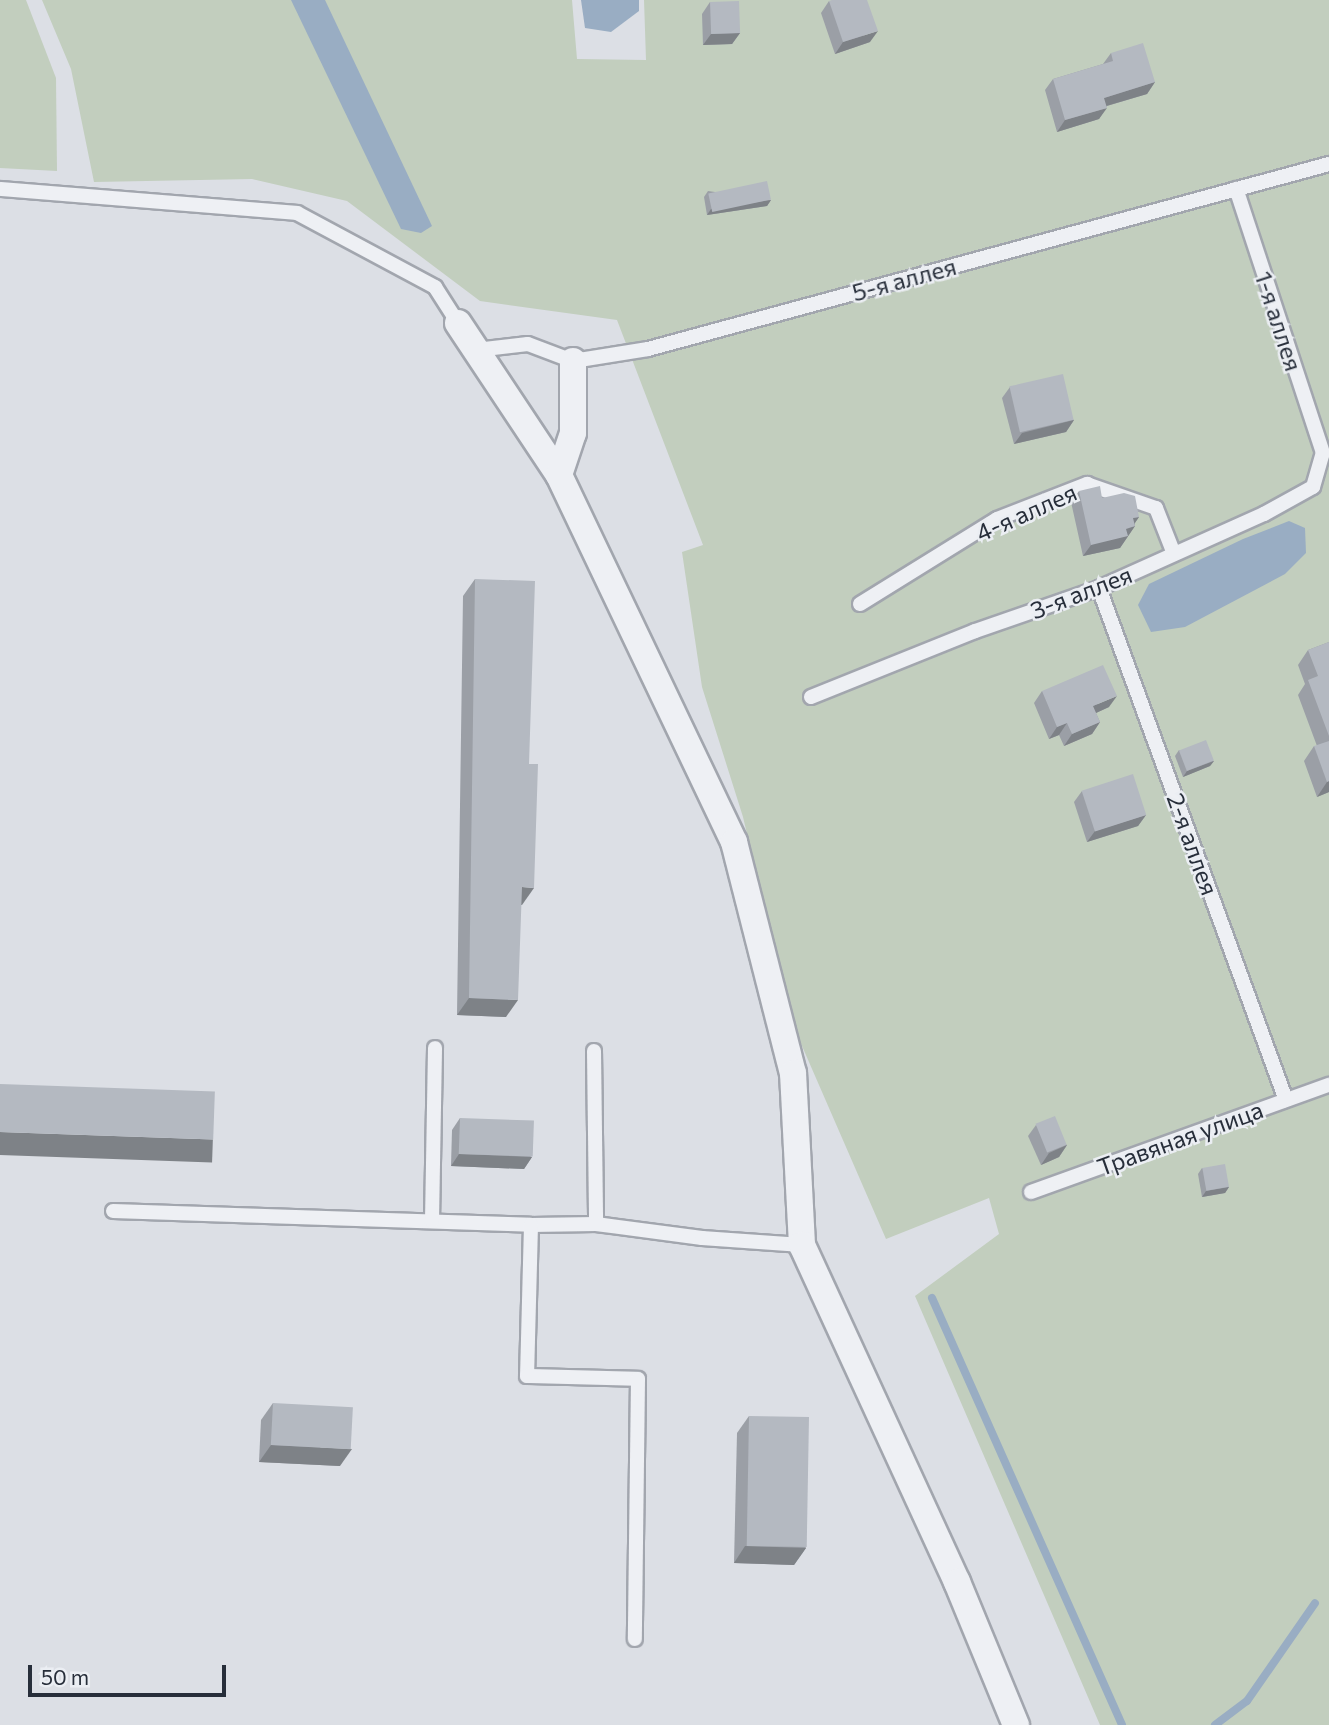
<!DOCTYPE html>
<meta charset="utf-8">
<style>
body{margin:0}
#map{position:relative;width:1329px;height:1725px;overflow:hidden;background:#dcdfe5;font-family:Commissioner,sans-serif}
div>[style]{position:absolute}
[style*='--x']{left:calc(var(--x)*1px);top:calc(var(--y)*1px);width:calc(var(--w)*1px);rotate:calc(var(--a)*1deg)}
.green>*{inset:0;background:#c2cebe}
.water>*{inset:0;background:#99adc3}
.stream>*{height:8px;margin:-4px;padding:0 4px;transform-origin:4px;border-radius:4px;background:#99adc3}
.roads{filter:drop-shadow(2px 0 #a2a6ae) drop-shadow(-2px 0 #a2a6ae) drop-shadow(0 2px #a2a6ae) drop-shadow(0 -2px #a2a6ae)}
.lane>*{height:14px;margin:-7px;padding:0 7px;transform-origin:7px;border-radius:7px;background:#eef0f4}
.street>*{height:26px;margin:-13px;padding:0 13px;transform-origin:13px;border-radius:13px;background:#eef0f4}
.wall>*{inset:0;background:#9b9fa6}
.shaded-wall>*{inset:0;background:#7e8287;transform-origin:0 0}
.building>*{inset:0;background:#b4b9c1;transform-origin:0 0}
span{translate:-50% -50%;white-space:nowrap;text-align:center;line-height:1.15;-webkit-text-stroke:5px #ebeef3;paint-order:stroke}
.street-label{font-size:24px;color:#272e3a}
.scale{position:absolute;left:28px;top:1665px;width:198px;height:32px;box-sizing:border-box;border:4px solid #272e3a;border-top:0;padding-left:9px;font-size:21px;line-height:24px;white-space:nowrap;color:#272e3a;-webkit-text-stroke:5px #ebeef3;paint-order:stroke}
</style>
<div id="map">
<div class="green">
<div style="clip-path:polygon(0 0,26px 0,56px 78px,57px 171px,0 168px)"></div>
<div style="clip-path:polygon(42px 0,572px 0,577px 59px,646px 60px,644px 0,1329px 0,1329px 1725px,1100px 1725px,915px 1296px,999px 1234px,989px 1198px,886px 1239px,792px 1023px,743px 817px,702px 687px,682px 552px,703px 545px,617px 320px,480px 301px,347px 201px,252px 179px,94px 182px,71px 69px)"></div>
</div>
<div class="water">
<div style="clip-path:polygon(291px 0,325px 0,432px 226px,421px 233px,401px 229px)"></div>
<div style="clip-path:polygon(581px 0,639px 0,639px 11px,611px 32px,585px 28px)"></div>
<div style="clip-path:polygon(1289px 521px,1305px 528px,1306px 553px,1285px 574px,1185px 627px,1151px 632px,1138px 605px,1149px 584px,1243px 539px)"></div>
</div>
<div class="stream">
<div style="--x:932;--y:1298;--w:467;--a:66"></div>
<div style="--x:1215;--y:1725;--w:40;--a:-37"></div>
<div style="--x:1247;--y:1701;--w:119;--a:-55.2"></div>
</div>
<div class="roads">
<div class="lane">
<div style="--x:0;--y:189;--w:298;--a:4.6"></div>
<div style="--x:297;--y:213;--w:157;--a:28.2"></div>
<div style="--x:435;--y:287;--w:43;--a:57.4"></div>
<div style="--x:476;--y:350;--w:52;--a:-6.6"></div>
<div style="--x:528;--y:344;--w:48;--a:20.7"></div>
<div style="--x:573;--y:361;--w:76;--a:-9.1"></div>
<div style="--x:648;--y:349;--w:706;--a:-15.2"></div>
<div style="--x:1099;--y:588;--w:545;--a:69.94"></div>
<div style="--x:860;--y:604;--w:161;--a:-31.8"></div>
<div style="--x:997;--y:519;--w:97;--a:-21.3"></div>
<div style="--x:1087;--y:484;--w:73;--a:19.2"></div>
<div style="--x:1156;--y:508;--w:49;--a:68.6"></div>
<div style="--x:811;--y:697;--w:177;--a:-21.9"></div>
<div style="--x:975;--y:631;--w:131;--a:-19.1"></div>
<div style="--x:1099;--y:588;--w:181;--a:-24.2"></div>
<div style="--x:1264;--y:514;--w:56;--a:-28.9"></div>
<div style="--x:1313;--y:487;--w:35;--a:-74"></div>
<div style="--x:1323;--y:453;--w:278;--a:-108.2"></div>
<div style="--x:594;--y:1051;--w:173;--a:89.3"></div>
<div style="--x:1031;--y:1192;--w:317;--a:-19.8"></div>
<div style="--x:113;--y:1211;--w:418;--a:1.9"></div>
<div style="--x:531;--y:1225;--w:65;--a:-0.9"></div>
<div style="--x:596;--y:1224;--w:107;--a:7.5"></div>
<div style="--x:702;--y:1238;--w:100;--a:4"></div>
<div style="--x:432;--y:1221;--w:173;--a:-89"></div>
<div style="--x:531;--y:1225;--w:151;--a:91.5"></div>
<div style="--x:527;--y:1376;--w:111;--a:1.5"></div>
<div style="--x:638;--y:1379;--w:260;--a:90.7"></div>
</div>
<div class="street">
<div style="--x:458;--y:323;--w:182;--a:56.4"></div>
<div style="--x:559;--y:475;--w:407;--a:64.5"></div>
<div style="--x:734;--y:842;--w:238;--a:75.7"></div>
<div style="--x:793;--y:1073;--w:172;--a:87"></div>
<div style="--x:802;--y:1245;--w:371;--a:65.3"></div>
<div style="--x:957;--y:1582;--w:155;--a:67.6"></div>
<div style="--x:559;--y:475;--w:44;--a:-71.6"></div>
<div style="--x:573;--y:433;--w:72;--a:-90"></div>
</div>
</div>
<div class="wall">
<div style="clip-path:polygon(829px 1px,870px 42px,835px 54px,821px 13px)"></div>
<div style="clip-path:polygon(710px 2px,740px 33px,732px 44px,703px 45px,702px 14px)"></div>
<div style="clip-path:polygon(1111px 53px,1155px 82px,1147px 94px,1107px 106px,1099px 119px,1057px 132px,1045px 90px,1053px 79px,1103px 64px)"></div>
<div style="clip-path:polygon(708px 191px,771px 200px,767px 206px,707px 215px,704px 197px)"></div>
<div style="clip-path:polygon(1010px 387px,1074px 420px,1066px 432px,1014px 444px,1002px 398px)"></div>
<div style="clip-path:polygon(1079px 491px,1102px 498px,1139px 517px,1135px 523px,1135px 526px,1120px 548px,1083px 556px,1071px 502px)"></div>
<div style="clip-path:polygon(475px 579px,522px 905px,521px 905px,506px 1017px,457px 1015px,463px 596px)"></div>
<div style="clip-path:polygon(1329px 642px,1329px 792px,1317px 797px,1304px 761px,1314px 746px,1317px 746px,1298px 695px,1305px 684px,1298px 665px,1308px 650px)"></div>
<div style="clip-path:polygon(1042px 691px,1109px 707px,1096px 713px,1100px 722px,1092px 734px,1064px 746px,1059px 735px,1049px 739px,1034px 703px)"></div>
<div style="clip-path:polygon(1179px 750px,1214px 761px,1210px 766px,1183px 777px,1175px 756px)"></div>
<div style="clip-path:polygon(1082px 791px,1146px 815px,1138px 826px,1087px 842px,1074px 802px)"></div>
<div style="clip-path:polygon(460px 1118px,532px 1157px,524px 1169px,451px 1166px,452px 1130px)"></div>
<div style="clip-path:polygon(1036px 1125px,1067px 1145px,1059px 1157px,1041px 1165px,1028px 1136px)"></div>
<div style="clip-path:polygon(1202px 1168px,1229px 1187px,1225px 1193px,1202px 1197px,1198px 1174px)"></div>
<div style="clip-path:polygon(273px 1403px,340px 1466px,259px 1462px,261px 1420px)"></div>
<div style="clip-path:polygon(749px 1416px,806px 1548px,794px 1565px,734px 1563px,737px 1433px)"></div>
</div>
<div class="shaded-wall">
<div style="clip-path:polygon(878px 31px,870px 42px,835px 54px,843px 42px)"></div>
<div style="clip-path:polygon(740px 33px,732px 44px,703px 45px,711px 34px)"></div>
<div style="clip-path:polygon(1155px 82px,1147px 94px,1096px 109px,1104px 98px)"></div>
<div style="clip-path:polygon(1107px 108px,1099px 119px,1057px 132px,1065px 120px)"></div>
<div style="clip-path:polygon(771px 200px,767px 206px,707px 215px,711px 209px)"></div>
<div style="clip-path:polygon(1074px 420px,1066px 432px,1014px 444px,1022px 433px)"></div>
<div style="clip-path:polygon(1139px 517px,1132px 527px,1135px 526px,1120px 548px,1083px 556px,1091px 545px,1133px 518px)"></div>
<div style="clip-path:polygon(1117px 696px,1109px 707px,1085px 718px,1093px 706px)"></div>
<div style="clip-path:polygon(1100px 722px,1092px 734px,1064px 746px,1072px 734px)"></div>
<div style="clip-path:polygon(1067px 723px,1059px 735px,1049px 739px,1057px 727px)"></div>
<div style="clip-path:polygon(1214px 761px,1210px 766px,1183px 777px,1187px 771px)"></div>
<div style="clip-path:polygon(1329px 781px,1329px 792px,1317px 797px,1327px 782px)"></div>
<div style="clip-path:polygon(1146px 815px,1138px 826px,1087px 842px,1095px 831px)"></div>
<div style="clip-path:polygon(522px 887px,534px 888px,522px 905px,510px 904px)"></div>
<div style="clip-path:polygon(469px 998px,518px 1000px,506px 1017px,457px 1015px)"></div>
<div style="left:0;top:1132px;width:213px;height:23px;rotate:2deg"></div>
<div style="clip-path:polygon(1067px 1145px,1059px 1157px,1041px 1165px,1049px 1153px)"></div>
<div style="clip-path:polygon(459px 1154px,532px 1157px,524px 1169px,451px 1166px)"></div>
<div style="clip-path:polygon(1229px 1187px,1225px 1193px,1202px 1197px,1206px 1191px)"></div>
<div style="clip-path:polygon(271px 1445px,352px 1449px,340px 1466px,259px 1462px)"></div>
<div style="clip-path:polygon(745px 1546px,806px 1548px,794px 1565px,734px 1563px)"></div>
</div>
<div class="building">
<div style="clip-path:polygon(832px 0,867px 0,878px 31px,843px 42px,829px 1px)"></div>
<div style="left:739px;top:1px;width:32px;height:29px;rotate:88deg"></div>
<div style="clip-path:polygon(1143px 43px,1155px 82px,1104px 98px,1107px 108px,1065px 120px,1053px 79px,1113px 61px,1111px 53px)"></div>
<div style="left:767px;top:181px;width:19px;height:60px;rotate:78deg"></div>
<div style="left:1063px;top:374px;width:47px;height:55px;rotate:77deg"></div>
<div style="clip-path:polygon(1100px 486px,1102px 498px,1124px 493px,1135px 496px,1139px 517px,1133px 518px,1135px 526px,1126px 529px,1128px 536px,1091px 545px,1079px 491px)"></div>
<div style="clip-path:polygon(475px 579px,535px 581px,529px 764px,538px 764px,534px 888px,522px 887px,518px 1000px,469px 998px)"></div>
<div style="clip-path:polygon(1329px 642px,1329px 736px,1308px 680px,1318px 676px,1308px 650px)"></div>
<div style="clip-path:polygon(1103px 665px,1117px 696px,1093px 706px,1100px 722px,1072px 734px,1067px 723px,1057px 727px,1042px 691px)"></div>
<div style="left:1206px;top:740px;width:22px;height:29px;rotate:69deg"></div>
<div style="clip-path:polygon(1329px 741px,1329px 781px,1327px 782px,1314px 746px)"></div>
<div style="left:1133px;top:774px;width:43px;height:54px;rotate:72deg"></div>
<div style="left:0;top:1084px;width:215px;height:48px;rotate:2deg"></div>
<div style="left:1055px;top:1116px;width:31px;height:21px;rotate:68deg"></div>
<div style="left:460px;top:1118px;width:74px;height:36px;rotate:2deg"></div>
<div style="left:1225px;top:1164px;width:23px;height:23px;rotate:80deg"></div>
<div style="left:273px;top:1403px;width:80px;height:42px;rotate:3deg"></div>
<div style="left:749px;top:1416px;width:60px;height:130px;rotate:1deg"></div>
</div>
<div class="street-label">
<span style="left:904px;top:279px;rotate:-15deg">5-я аллея</span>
<span style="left:1279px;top:321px;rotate:72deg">1-я аллея</span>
<span style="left:1026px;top:512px;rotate:-24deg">4-я аллея</span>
<span style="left:1081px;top:592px;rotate:-21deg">3-я аллея</span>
<span style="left:1193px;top:844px;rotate:70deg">2-я аллея</span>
<span style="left:1180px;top:1138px;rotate:-20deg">Травяная улица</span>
</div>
<div class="scale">50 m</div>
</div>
